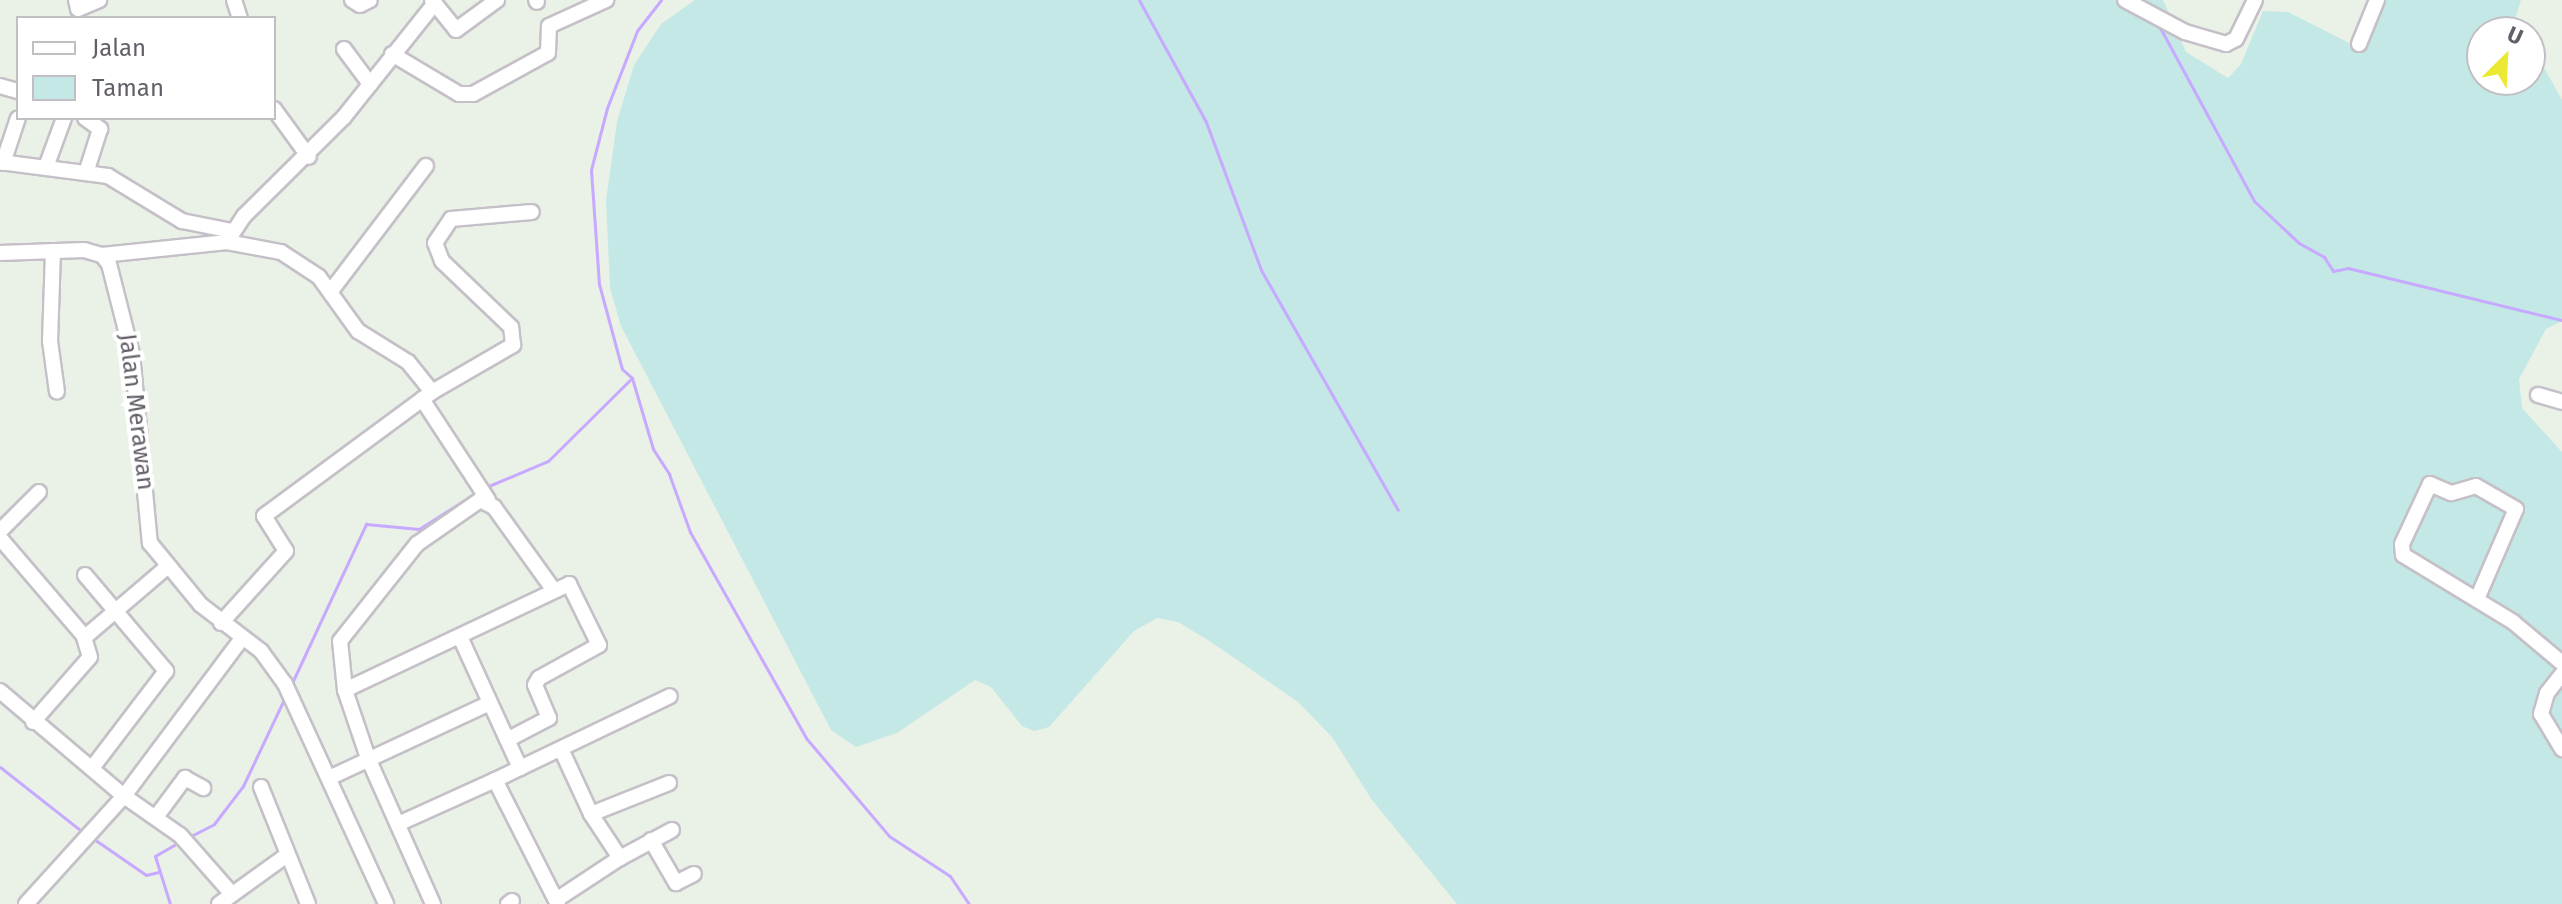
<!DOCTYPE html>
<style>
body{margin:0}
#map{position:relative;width:2562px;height:904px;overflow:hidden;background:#eaf1e7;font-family:"Fira Sans",sans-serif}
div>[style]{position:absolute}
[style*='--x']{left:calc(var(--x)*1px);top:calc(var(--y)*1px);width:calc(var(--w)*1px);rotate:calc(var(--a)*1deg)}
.green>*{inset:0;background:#c4e8e5}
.stream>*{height:3px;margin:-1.5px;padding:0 1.5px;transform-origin:1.5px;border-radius:1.5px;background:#c7a9ff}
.roads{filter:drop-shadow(2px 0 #c5c0c8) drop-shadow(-2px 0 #c5c0c8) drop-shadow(0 2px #c5c0c8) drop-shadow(0 -2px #c5c0c8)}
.minor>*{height:14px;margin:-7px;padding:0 7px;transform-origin:7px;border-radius:7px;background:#fff}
span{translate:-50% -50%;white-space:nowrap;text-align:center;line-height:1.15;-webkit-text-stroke:8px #fff;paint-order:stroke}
.street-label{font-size:24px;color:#635e68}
.legend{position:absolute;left:16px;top:16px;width:260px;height:104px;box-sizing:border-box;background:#fff;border:2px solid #c1bfc3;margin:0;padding:10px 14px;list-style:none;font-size:24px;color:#635e68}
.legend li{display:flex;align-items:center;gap:16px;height:40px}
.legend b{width:40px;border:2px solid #c1bfc3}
.north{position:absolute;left:2466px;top:16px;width:80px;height:80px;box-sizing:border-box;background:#fff;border:2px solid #c1bfc3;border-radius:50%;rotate:24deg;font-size:22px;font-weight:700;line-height:32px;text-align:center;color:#635e68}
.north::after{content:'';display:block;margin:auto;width:28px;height:36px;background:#ece932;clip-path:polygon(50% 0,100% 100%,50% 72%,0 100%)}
</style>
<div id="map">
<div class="green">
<div style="clip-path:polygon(695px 0,2163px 0,2186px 52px,2228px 78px,2241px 64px,2263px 11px,2288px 12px,2361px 49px,2383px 0,2521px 0,2511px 32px,2482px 32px,2482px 80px,2530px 80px,2530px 59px,2543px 66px,2562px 100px,2562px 321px,2546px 329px,2519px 379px,2522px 408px,2562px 452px,2562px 904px,1457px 904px,1372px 800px,1332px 737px,1298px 702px,1211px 642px,1178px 622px,1157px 618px,1134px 631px,1049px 727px,1034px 731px,1022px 726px,991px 687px,975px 680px,897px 733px,856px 747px,831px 730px,621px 326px,610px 288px,606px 200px,617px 122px,634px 65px,661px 24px)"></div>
</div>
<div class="stream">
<div style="--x:661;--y:0;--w:39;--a:128"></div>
<div style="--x:637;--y:31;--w:83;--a:111.3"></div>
<div style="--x:607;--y:108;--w:64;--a:104.5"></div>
<div style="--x:591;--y:170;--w:114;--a:86"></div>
<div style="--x:599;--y:284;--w:88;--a:74.9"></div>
<div style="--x:622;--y:369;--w:13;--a:42"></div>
<div style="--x:632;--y:378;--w:74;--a:73.5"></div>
<div style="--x:653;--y:449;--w:30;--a:57"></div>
<div style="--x:669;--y:474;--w:62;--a:70.1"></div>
<div style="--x:690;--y:532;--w:236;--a:60.6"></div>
<div style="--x:806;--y:738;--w:128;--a:49.7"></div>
<div style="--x:889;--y:836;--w:73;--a:33.3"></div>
<div style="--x:950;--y:876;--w:34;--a:56"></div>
<div style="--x:1139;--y:0;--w:139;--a:61.2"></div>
<div style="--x:1206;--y:122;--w:158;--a:69.6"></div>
<div style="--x:1261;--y:270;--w:276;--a:60.3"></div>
<div style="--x:2158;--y:24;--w:201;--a:61.5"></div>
<div style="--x:2254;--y:201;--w:62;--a:43"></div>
<div style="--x:2299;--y:243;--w:29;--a:29"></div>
<div style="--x:2324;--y:257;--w:17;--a:57"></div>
<div style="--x:2333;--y:271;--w:15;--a:-11"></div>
<div style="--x:2348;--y:268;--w:220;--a:13.7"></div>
<div style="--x:484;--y:488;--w:69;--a:-22.9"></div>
<div style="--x:548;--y:461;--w:118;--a:-44.7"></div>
<div style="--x:291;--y:685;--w:178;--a:-65"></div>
<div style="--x:366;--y:524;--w:53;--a:5.4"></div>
<div style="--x:419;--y:529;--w:69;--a:-32.5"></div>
<div style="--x:0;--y:767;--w:107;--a:38.2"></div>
<div style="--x:91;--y:837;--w:67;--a:34.6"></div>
<div style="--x:146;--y:875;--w:13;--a:-13"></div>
<div style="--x:189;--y:837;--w:28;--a:-27"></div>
<div style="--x:214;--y:824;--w:48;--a:-52.7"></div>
<div style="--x:243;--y:786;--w:101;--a:-64.7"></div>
<div style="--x:170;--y:904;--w:50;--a:-107.4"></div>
<div style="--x:155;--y:856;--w:28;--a:-30"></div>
</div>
<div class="roads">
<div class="minor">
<div style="--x:76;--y:0;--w:9;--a:77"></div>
<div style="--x:78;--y:9;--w:23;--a:-23"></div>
<div style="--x:234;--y:0;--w:19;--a:72"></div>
<div style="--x:352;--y:0;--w:9;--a:32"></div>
<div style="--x:360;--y:5;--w:11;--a:-27"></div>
<div style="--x:432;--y:0;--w:38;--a:51"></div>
<div style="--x:456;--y:30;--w:51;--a:-36.2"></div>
<div style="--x:536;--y:0;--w:2;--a:63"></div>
<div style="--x:2125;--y:0;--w:68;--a:28.1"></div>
<div style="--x:2185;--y:32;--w:43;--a:16.3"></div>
<div style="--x:2226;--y:44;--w:11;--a:-27"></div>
<div style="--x:2236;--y:39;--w:43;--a:-64"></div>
<div style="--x:2359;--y:44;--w:48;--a:-67.8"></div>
<div style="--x:344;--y:49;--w:44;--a:53.4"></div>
<div style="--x:392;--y:54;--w:78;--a:30.8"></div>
<div style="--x:459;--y:94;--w:14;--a:0"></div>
<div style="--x:473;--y:94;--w:85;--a:-28.7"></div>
<div style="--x:548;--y:53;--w:27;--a:-88"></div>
<div style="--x:549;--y:26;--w:63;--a:-24.5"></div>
<div style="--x:0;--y:86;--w:19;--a:16"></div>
<div style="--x:274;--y:109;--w:59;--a:53.9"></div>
<div style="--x:85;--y:118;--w:19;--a:36"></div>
<div style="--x:100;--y:129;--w:43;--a:107.6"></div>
<div style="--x:0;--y:162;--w:109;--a:7.4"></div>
<div style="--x:108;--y:176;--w:87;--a:31.3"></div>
<div style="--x:182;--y:221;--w:51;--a:11.3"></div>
<div style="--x:3;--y:163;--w:47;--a:-71.6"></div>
<div style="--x:46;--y:167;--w:52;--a:-69.8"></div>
<div style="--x:227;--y:242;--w:31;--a:-57"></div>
<div style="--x:244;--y:216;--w:141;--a:-44.7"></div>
<div style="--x:344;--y:117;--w:146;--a:-51.4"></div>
<div style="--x:53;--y:251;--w:90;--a:91.9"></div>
<div style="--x:50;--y:341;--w:51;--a:82.2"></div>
<div style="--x:0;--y:253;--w:84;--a:-2"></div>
<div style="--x:84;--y:250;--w:19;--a:16"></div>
<div style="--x:102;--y:255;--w:11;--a:52"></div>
<div style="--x:109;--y:264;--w:93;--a:75.7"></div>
<div style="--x:132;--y:354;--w:190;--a:84.6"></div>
<div style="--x:150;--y:543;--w:80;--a:50.6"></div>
<div style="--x:201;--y:605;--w:76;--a:37.5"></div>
<div style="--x:261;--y:651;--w:41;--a:54"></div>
<div style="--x:285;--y:684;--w:242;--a:65.3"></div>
<div style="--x:102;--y:255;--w:126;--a:-5.9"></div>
<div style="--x:227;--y:242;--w:55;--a:10.5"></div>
<div style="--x:281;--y:252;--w:45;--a:33.3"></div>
<div style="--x:319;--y:277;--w:67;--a:54.2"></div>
<div style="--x:358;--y:331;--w:59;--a:31.8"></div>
<div style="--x:408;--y:362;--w:38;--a:51"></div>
<div style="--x:331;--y:291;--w:157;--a:-52.8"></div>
<div style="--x:2538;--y:395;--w:25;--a:16"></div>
<div style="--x:422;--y:399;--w:121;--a:56.8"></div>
<div style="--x:0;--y:531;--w:55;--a:-45"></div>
<div style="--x:0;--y:538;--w:130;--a:49.4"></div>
<div style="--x:85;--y:637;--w:109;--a:-40.5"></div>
<div style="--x:85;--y:575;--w:126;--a:49.8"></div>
<div style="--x:166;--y:671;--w:122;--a:127.3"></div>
<div style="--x:2477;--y:599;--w:98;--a:-66.6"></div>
<div style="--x:2516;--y:509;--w:46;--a:-150.1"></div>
<div style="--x:2476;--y:486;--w:26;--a:164"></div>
<div style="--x:2451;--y:493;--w:23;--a:-157"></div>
<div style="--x:2430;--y:484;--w:66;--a:115"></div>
<div style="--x:2402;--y:544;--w:11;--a:85"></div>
<div style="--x:2403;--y:555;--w:129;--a:31.3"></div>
<div style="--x:2513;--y:622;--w:64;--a:39.9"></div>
<div style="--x:221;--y:623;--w:97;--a:-47.9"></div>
<div style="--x:286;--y:551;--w:41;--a:-122.2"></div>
<div style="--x:264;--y:516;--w:209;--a:-36.4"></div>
<div style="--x:432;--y:392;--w:94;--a:-30.1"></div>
<div style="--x:513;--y:345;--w:18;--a:-96"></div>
<div style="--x:511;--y:327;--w:95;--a:-136.3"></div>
<div style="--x:442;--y:261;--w:19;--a:-111"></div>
<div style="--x:435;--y:243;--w:29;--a:-56"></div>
<div style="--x:451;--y:219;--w:81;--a:-4.9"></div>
<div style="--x:461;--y:639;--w:142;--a:65.4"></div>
<div style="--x:520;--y:768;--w:166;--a:-25.6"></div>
<div style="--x:2562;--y:674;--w:24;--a:128"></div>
<div style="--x:2547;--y:693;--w:22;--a:106"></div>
<div style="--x:2541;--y:714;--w:41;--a:59"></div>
<div style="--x:345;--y:690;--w:248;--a:-25.3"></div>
<div style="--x:569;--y:584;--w:68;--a:63.8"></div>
<div style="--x:599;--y:645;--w:68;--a:151.2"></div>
<div style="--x:539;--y:678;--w:8;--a:120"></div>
<div style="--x:535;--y:685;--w:36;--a:67"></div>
<div style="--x:549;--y:718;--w:47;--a:152.4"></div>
<div style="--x:0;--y:691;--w:162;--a:40.3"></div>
<div style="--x:124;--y:796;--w:68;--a:34.9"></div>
<div style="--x:180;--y:835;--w:79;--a:48.6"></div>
<div style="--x:33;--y:722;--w:86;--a:-48.8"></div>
<div style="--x:90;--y:657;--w:21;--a:-107"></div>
<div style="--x:561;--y:749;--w:72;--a:65.2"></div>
<div style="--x:591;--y:814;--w:53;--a:56.6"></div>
<div style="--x:620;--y:858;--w:59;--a:-28.3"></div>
<div style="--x:520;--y:768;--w:28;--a:154"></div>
<div style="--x:495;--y:780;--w:139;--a:63.1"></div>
<div style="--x:331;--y:777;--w:175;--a:-25"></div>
<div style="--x:261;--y:787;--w:126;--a:68.1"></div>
<div style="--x:591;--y:814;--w:84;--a:-21.7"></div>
<div style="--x:156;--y:817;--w:49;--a:-53.4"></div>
<div style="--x:185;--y:778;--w:21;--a:29"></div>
<div style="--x:398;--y:824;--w:107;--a:-24.4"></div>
<div style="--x:651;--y:840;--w:50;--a:59.8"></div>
<div style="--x:676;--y:883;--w:20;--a:-27"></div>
<div style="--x:556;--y:900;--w:77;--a:-33.3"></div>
<div style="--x:26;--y:904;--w:146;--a:-47.8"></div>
<div style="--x:124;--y:796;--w:197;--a:-53.2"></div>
<div style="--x:219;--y:904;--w:84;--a:-35.8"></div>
<div style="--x:433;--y:904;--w:160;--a:-114"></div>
<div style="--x:368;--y:758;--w:72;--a:-108.7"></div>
<div style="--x:345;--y:690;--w:49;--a:-95.8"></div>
<div style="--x:340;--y:641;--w:124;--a:-51.6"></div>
<div style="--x:417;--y:544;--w:77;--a:-34.9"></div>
<div style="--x:480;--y:500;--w:16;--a:27"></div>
<div style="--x:494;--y:507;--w:101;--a:54.3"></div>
<div style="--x:508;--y:904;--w:5;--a:-37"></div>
</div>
</div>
<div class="street-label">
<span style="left:136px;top:412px;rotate:83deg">Jalan Merawan</span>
</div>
<ul class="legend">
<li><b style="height:10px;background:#fff"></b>Jalan</li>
<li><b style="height:22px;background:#c4e8e5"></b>Taman</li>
</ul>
<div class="north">U</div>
</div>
